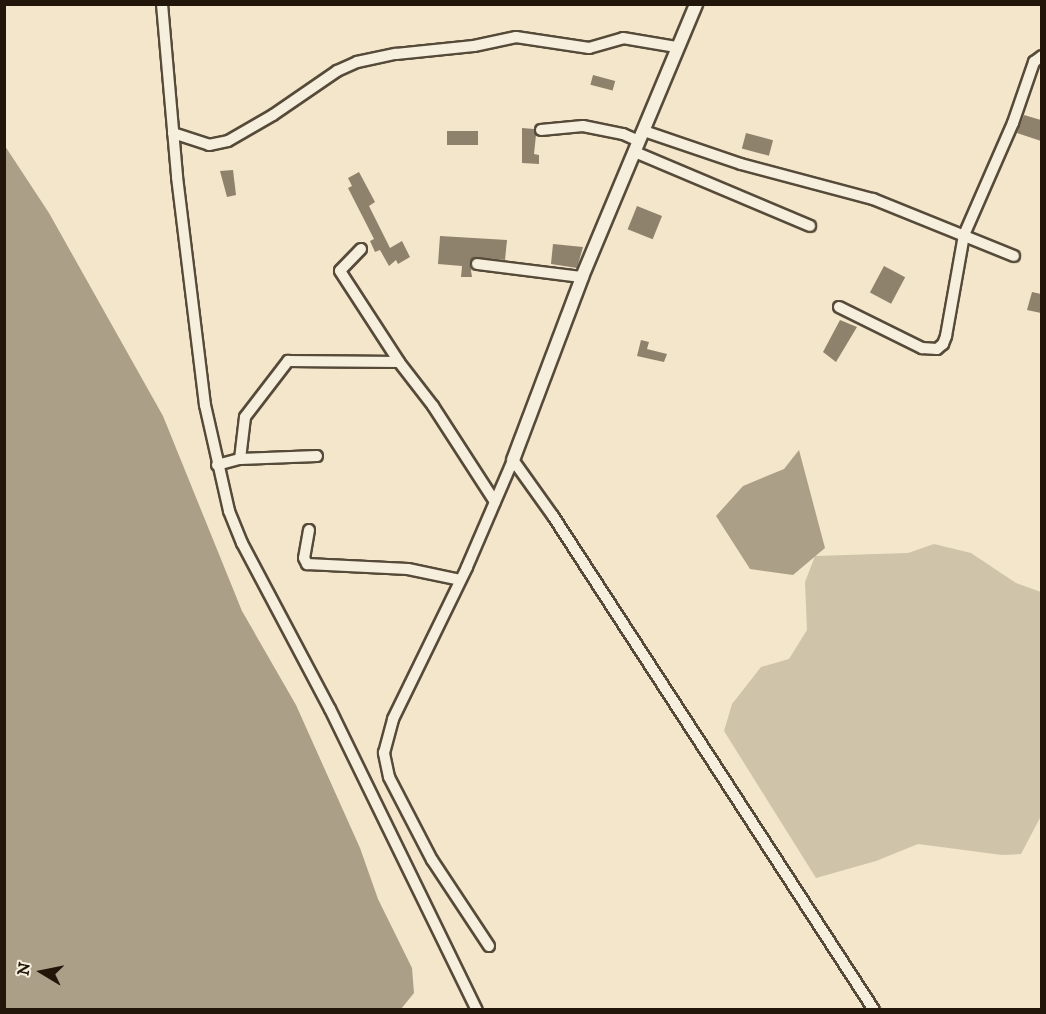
<!DOCTYPE html>
<style>
body{margin:0}
#map{position:relative;width:1046px;height:1014px;overflow:hidden;background:#f3e6ca;font-family:"IM FELL DW Pica",serif}
div>[style]{position:absolute}
[style*='--x']{left:calc(var(--x)*1px);top:calc(var(--y)*1px);width:calc(var(--w)*1px);rotate:calc(var(--a)*1deg)}
.green>*{inset:0;background:#cfc3a9}
.water>*{inset:0;background:#ac9f88}
.building>*{inset:0;background:#8e826d;transform-origin:0 0}
.roads{filter:drop-shadow(2px 0 #564a39) drop-shadow(-2px 0 #564a39) drop-shadow(0 2px #564a39) drop-shadow(0 -2px #564a39)}
.minor>*{height:10px;margin:-5px;padding:0 5px;transform-origin:5px;border-radius:5px;background:#f7efdd}
.tertiary>*{height:12px;margin:-6px;padding:0 6px;transform-origin:6px;border-radius:6px;background:#f7efdd}
span{translate:-50% -50%;white-space:nowrap;text-align:center;line-height:1.15;-webkit-text-stroke:6px #f7efdd;paint-order:stroke}
.frame{position:absolute;inset:0;border:6px solid #211609;pointer-events:none}
.north{position:absolute;left:12px;top:942px;width:60px;height:60px;-webkit-text-stroke:4px #f7efdd;paint-order:stroke;rotate:280deg;font-size:16px;font-weight:700;line-height:24px;text-align:center;color:#211609}
.north::after{content:'';display:block;margin:auto;width:21px;height:27px;background:#211609;clip-path:polygon(50% 0,100% 100%,50% 72%,0 100%)}
</style>
<div id="map">
<div class="green">
<div style="clip-path:polygon(934px 544px,971px 553px,1016px 583px,1041px 592px,1041px 816px,1021px 854px,1002px 855px,918px 844px,876px 861px,816px 878px,724px 731px,732px 704px,761px 667px,789px 659px,807px 630px,805px 582px,815px 556px,908px 553px)"></div>
</div>
<div class="water">
<div style="clip-path:polygon(5px 146px,49px 213px,163px 416px,242px 611px,296px 705px,360px 848px,378px 899px,412px 968px,414px 993px,401px 1009px,5px 1009px)"></div>
<div style="clip-path:polygon(799px 450px,825px 548px,793px 575px,750px 569px,716px 516px,743px 486px,784px 469px)"></div>
</div>
<div class="building">
<div style="left:593px;top:75px;width:23px;height:10px;rotate:15deg"></div>
<div style="clip-path:polygon(1024px 115px,1041px 120px,1041px 141px,1017px 133px)"></div>
<div style="clip-path:polygon(522px 128px,534px 129px,536px 135px,534px 154px,539px 155px,539px 164px,522px 163px)"></div>
<div style="left:447px;top:131px;width:31px;height:14px"></div>
<div style="left:746px;top:133px;width:28px;height:16px;rotate:15deg"></div>
<div style="clip-path:polygon(233px 170px,236px 195px,227px 197px,220px 171px)"></div>
<div style="clip-path:polygon(359px 172px,375px 202px,369px 206px,390px 248px,402px 241px,410px 257px,398px 264px,396px 260px,389px 266px,380px 250px,375px 252px,370px 241px,374px 239px,348px 188px,352px 186px,348px 178px)"></div>
<div style="left:637px;top:206px;width:27px;height:25px;rotate:22deg"></div>
<div style="clip-path:polygon(440px 236px,507px 240px,505px 260px,475px 257px,470px 264px,472px 277px,461px 277px,462px 266px,438px 264px)"></div>
<div style="clip-path:polygon(553px 244px,583px 247px,577px 268px,551px 264px)"></div>
<div style="left:884px;top:266px;width:24px;height:30px;rotate:28deg"></div>
<div style="clip-path:polygon(1032px 292px,1041px 294px,1041px 313px,1027px 310px)"></div>
<div style="clip-path:polygon(840px 320px,857px 327px,836px 362px,823px 352px)"></div>
<div style="clip-path:polygon(641px 340px,649px 342px,647px 349px,667px 354px,664px 362px,637px 356px)"></div>
</div>
<div class="roads">
<div class="minor">
<div style="--x:162;--y:4;--w:174;--a:85"></div>
<div style="--x:177;--y:177;--w:230;--a:83"></div>
<div style="--x:205;--y:405;--w:109;--a:77.2"></div>
<div style="--x:229;--y:511;--w:35;--a:68"></div>
<div style="--x:242;--y:543;--w:188;--a:62.1"></div>
<div style="--x:330;--y:709;--w:335;--a:64"></div>
<div style="--x:541;--y:130;--w:42;--a:-5.4"></div>
<div style="--x:583;--y:126;--w:41;--a:11.3"></div>
<div style="--x:623;--y:134;--w:17;--a:24"></div>
<div style="--x:644;--y:131;--w:102;--a:18.8"></div>
<div style="--x:741;--y:164;--w:137;--a:14.9"></div>
<div style="--x:873;--y:199;--w:152;--a:22"></div>
<div style="--x:173;--y:133;--w:38;--a:18"></div>
<div style="--x:209;--y:145;--w:19;--a:-12"></div>
<div style="--x:228;--y:141;--w:52;--a:-30"></div>
<div style="--x:273;--y:115;--w:78;--a:-34.5"></div>
<div style="--x:337;--y:71;--w:22;--a:-24"></div>
<div style="--x:357;--y:62;--w:40;--a:-12"></div>
<div style="--x:396;--y:54;--w:78;--a:-5.9"></div>
<div style="--x:474;--y:46;--w:43;--a:-12.1"></div>
<div style="--x:516;--y:37;--w:74;--a:8.6"></div>
<div style="--x:589;--y:48;--w:35;--a:-16"></div>
<div style="--x:623;--y:38;--w:54;--a:9.6"></div>
<div style="--x:635;--y:152;--w:190;--a:22.9"></div>
<div style="--x:361;--y:249;--w:30;--a:134"></div>
<div style="--x:340;--y:271;--w:108;--a:57"></div>
<div style="--x:477;--y:264;--w:106;--a:7.1"></div>
<div style="--x:839;--y:307;--w:93;--a:26.3"></div>
<div style="--x:922;--y:348;--w:15;--a:4"></div>
<div style="--x:937;--y:349;--w:8;--a:-40"></div>
<div style="--x:943;--y:344;--w:9;--a:-69"></div>
<div style="--x:946;--y:336;--w:103;--a:-79.9"></div>
<div style="--x:964;--y:235;--w:122;--a:-66.4"></div>
<div style="--x:1013;--y:123;--w:65;--a:-71"></div>
<div style="--x:1034;--y:62;--w:10;--a:-37"></div>
<div style="--x:240;--y:459;--w:42;--a:-83.2"></div>
<div style="--x:245;--y:417;--w:71;--a:-52.5"></div>
<div style="--x:288;--y:361;--w:111;--a:0.5"></div>
<div style="--x:399;--y:362;--w:56;--a:52.3"></div>
<div style="--x:433;--y:406;--w:114;--a:57.1"></div>
<div style="--x:513;--y:460;--w:69;--a:54.5"></div>
<div style="--x:553;--y:516;--w:589;--a:56.98"></div>
<div style="--x:217;--y:465;--w:24;--a:-15"></div>
<div style="--x:240;--y:459;--w:77;--a:-2.2"></div>
<div style="--x:309;--y:530;--w:28;--a:100"></div>
<div style="--x:304;--y:558;--w:7;--a:63"></div>
<div style="--x:307;--y:564;--w:101;--a:2.8"></div>
<div style="--x:408;--y:569;--w:53;--a:11.9"></div>
<div style="--x:489;--y:946;--w:103;--a:-123.5"></div>
<div style="--x:432;--y:860;--w:93;--a:-117.4"></div>
<div style="--x:389;--y:777;--w:25;--a:-102"></div>
<div style="--x:384;--y:753;--w:35;--a:-75"></div>
<div style="--x:393;--y:719;--w:169;--a:-64"></div>
<div style="--x:467;--y:567;--w:116;--a:-66.7"></div>
</div>
<div class="tertiary">
<div style="--x:513;--y:460;--w:196;--a:-69.3"></div>
<div style="--x:582;--y:277;--w:296;--a:-67.3"></div>
</div>
</div>
<div class="frame"></div>
<div class="north">N</div>
</div>
